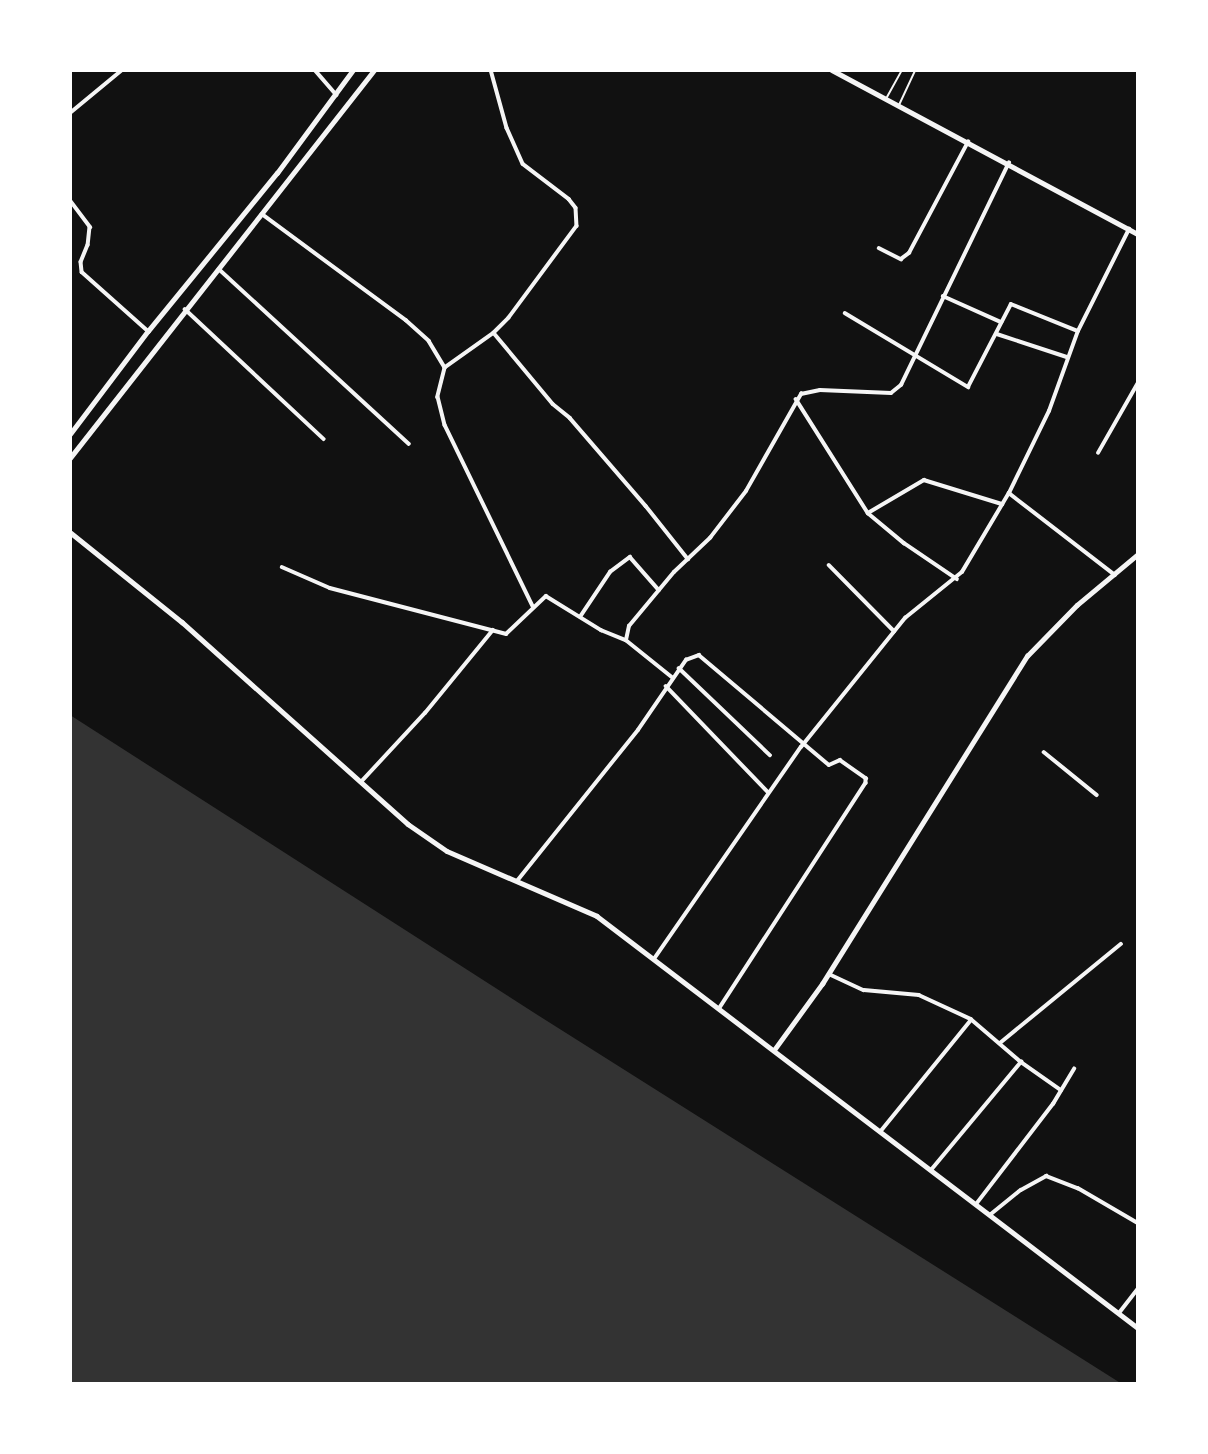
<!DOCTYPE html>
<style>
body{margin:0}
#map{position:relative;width:1208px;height:1454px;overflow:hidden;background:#111;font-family:"PT Sans",sans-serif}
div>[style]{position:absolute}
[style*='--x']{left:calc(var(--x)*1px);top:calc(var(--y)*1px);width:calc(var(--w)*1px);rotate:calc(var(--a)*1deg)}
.water>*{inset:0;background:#333}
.service>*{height:2px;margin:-1px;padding:0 1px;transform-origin:1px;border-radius:1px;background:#f5f5f5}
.minor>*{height:3.5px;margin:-1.75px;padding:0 1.75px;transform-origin:1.75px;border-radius:1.75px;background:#f5f5f5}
.tertiary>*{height:4.5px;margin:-2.25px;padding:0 2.25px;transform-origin:2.25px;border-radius:2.25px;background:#f5f5f5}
.secondary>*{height:4.5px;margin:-2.25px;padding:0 2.25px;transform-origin:2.25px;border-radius:2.25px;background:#f5f5f5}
span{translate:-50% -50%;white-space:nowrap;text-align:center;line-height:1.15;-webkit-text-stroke:5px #fff;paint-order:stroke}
.frame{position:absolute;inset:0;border:72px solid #fff;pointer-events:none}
</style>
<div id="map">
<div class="water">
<div style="clip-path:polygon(70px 715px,536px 1014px,1122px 1384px,70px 1384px)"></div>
</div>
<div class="service">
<div style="--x:887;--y:97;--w:31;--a:-61"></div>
<div style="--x:899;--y:105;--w:38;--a:-65"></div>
</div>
<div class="minor">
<div style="--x:315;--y:70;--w:33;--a:49"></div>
<div style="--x:491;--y:70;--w:60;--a:74.6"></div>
<div style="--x:507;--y:128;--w:39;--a:66"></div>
<div style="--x:523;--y:164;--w:58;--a:37.3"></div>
<div style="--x:569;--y:199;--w:11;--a:52"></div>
<div style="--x:576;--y:208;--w:18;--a:87"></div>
<div style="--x:577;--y:226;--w:114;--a:126.5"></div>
<div style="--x:509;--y:318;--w:21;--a:135"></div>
<div style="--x:494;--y:333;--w:60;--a:144.5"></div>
<div style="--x:445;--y:368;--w:30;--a:104"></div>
<div style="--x:438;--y:397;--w:29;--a:76"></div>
<div style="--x:445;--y:425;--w:201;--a:64.1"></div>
<div style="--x:70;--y:113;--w:67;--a:-39.6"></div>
<div style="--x:70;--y:200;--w:34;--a:53"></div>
<div style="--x:90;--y:227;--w:18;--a:96"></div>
<div style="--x:88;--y:245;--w:18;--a:112"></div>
<div style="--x:81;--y:262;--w:10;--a:84"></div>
<div style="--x:82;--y:272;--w:89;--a:41.8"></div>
<div style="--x:262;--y:214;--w:179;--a:36.4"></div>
<div style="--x:406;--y:320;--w:31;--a:42"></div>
<div style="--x:429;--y:341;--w:31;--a:59"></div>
<div style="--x:879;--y:248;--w:25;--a:27"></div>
<div style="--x:901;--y:259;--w:10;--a:-37"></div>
<div style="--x:909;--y:253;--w:126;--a:-62"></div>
<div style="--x:219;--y:269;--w:258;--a:42.6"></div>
<div style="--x:943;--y:296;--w:64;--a:24.1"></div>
<div style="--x:185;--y:309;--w:190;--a:43.1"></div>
<div style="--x:845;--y:313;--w:144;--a:31"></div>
<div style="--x:968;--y:387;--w:93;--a:-62.6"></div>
<div style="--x:1011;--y:304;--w:72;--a:21.9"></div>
<div style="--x:494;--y:333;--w:92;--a:50.3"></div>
<div style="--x:553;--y:404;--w:22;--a:39"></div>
<div style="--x:570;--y:418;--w:116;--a:49.2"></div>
<div style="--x:646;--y:506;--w:68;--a:51.6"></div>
<div style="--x:997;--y:334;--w:74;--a:18.2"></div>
<div style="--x:796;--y:399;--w:135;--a:57.7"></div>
<div style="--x:868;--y:513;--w:47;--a:39.8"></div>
<div style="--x:904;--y:543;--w:64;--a:34.2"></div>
<div style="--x:1098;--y:453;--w:81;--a:-60.3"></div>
<div style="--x:1009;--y:493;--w:134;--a:37.7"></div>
<div style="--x:868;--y:513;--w:65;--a:-30.5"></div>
<div style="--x:924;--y:480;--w:82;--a:17.1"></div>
<div style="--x:829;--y:565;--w:93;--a:45.4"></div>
<div style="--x:282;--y:567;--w:52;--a:23.6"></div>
<div style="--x:330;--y:588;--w:182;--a:14.6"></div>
<div style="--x:506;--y:634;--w:55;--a:-43.5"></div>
<div style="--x:546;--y:596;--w:65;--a:31.7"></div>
<div style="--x:601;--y:630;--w:27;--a:22"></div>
<div style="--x:626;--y:640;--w:59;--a:38.8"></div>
<div style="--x:580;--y:617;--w:54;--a:-56.3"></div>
<div style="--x:610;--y:572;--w:25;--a:-37"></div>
<div style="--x:630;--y:557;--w:44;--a:48.7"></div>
<div style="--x:626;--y:640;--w:14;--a:-78"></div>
<div style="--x:629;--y:626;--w:70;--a:-50.2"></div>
<div style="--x:674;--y:572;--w:50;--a:-43.4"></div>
<div style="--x:710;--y:538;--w:59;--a:-52.5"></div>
<div style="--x:746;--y:491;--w:112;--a:-60.4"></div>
<div style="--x:801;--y:394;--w:19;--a:-12"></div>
<div style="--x:820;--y:390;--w:71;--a:2.4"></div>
<div style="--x:891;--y:393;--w:13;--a:-39"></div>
<div style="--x:901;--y:385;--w:247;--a:-64.1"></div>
<div style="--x:679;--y:668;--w:126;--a:43.7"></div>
<div style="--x:666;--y:686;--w:147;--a:46.1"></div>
<div style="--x:1044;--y:752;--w:68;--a:39.1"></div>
<div style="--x:361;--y:782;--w:94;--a:-47.2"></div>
<div style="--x:425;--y:713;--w:107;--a:-50.7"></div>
<div style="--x:517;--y:881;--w:193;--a:-51.3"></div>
<div style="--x:638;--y:730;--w:85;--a:-55.6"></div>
<div style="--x:686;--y:660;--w:14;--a:-21"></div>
<div style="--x:699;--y:655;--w:170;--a:40.2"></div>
<div style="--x:829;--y:765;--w:12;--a:-24"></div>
<div style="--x:840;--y:760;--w:32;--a:35"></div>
<div style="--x:866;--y:778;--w:5;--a:90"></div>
<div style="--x:866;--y:783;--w:268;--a:123"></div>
<div style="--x:654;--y:959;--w:258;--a:-55.3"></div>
<div style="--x:801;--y:747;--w:166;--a:-51.1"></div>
<div style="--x:905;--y:618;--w:73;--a:-38.9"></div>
<div style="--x:962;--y:572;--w:92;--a:-59.3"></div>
<div style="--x:1009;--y:493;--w:91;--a:-64"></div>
<div style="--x:1049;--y:411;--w:85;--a:-70.1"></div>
<div style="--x:1078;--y:331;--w:114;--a:-63.4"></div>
<div style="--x:829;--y:974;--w:38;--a:25"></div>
<div style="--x:864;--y:990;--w:55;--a:5.2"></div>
<div style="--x:919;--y:995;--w:57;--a:24.8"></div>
<div style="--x:971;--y:1019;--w:66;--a:40.7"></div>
<div style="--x:1021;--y:1062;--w:49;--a:35"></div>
<div style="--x:1000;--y:1043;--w:156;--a:-39.3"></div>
<div style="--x:880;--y:1132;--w:144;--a:-50.9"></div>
<div style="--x:931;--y:1170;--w:141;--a:-50.2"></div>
<div style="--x:977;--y:1203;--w:125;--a:-52.5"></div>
<div style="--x:1053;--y:1104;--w:41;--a:-59"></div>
<div style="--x:991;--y:1214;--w:38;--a:-39"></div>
<div style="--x:1021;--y:1190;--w:29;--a:-29"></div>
<div style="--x:1046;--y:1176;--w:34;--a:21"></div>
<div style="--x:1078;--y:1188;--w:69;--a:30.3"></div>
<div style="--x:1119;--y:1313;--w:31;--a:-52"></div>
</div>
<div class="tertiary">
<div style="--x:774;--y:1050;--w:82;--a:-54"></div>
<div style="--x:822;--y:984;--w:387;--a:-58"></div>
<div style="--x:1027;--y:656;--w:71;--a:-45.6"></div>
<div style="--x:1077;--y:605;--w:80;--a:-39.9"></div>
</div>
<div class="secondary">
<div style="--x:832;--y:70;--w:347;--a:28.2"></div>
<div style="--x:70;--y:434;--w:129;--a:-52.9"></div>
<div style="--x:148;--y:331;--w:204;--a:-50.8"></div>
<div style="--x:277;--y:173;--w:128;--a:-53.6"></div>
<div style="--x:70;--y:458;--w:493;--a:-51.9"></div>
<div style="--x:70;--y:532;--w:144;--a:38.8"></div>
<div style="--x:182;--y:622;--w:303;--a:41.8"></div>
<div style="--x:408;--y:824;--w:47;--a:34.7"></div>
<div style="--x:447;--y:851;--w:163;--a:23.4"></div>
<div style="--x:597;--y:916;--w:680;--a:37.29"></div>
</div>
<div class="frame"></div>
</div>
